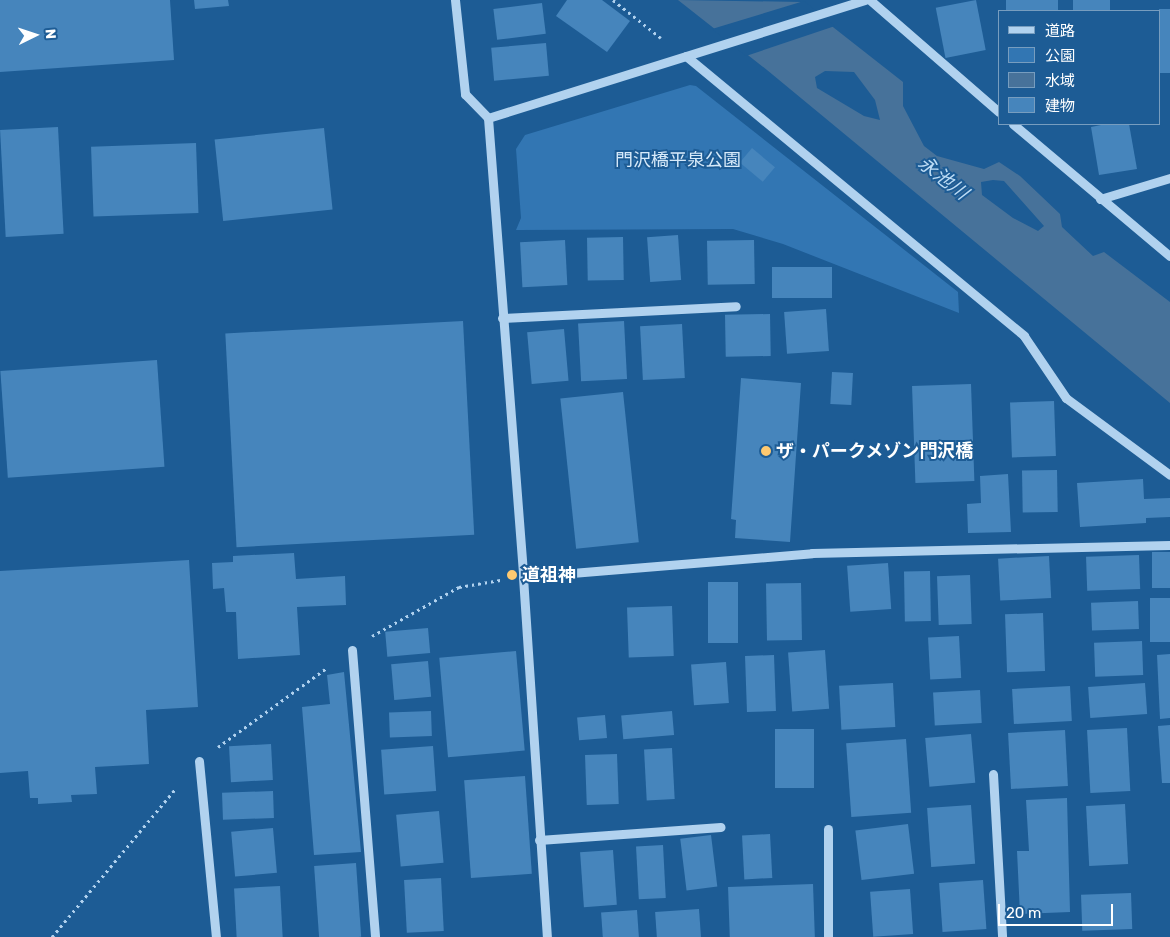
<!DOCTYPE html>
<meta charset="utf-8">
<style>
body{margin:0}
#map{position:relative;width:1170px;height:937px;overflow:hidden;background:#1d5c95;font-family:Rubik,"Noto Sans JP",sans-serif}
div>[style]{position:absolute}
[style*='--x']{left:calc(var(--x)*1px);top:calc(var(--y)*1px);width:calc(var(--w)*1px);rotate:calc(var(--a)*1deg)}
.green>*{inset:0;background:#3276b3}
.water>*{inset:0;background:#47729a}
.pier>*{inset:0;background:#1d5c95}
.building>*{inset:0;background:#4685bc;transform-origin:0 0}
.path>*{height:3px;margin-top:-1.5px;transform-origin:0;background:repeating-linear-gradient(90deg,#b1d2ef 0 2.5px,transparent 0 6.5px)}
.minor>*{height:9px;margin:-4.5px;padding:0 4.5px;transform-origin:4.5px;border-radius:4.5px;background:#b1d2ef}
.dots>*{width:14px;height:14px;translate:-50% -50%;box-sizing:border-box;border:2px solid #1d5c95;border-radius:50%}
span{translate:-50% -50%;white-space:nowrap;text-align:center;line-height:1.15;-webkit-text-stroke:4px #1d5c95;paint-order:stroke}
.park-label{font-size:18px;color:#d7eafa}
.poi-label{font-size:18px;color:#fff;font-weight:700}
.left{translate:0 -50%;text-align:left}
.water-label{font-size:19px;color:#bddcf5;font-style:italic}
.legend{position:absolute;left:998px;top:10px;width:162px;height:115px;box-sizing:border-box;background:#1d5c95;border:1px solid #779dbf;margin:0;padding:6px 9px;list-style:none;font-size:15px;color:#fff}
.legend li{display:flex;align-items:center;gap:10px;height:25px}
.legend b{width:25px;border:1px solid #779dbf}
.north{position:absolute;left:10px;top:10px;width:50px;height:50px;-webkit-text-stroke:4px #1d5c95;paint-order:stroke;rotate:86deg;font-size:14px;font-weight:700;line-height:20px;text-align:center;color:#fff}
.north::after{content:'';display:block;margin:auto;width:18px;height:22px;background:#fff;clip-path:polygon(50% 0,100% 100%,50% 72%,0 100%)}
.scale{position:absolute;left:998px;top:904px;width:115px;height:22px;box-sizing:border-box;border:2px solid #fff;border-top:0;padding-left:6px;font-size:15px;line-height:18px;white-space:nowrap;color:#fff;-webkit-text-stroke:4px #1d5c95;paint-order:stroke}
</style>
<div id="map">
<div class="green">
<div style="clip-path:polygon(690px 85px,696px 86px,958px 292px,959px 313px,783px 244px,733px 229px,516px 230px,521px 218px,516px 149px,525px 135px)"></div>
</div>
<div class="water">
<div style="clip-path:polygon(evenodd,678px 0,801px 2px,903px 82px,903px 106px,924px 146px,937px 156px,984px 169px,999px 162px,1020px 176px,1060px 214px,1062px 227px,1093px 256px,1104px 252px,1170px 302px,1170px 403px,767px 70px,678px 0,825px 71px,854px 72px,875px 100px,880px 120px,864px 116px,817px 88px,815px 77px,825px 71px,678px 0,993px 180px,1004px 181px,1044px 226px,1038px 231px,1013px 218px,982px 195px,981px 182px,993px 180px)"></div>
</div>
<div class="pier">
<div style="clip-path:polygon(804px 1px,835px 26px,746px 56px,712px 29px)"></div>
</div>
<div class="building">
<div style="clip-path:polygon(0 0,170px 0,174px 60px,0 72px)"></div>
<div style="clip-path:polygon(194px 0,228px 0,229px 6px,195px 9px)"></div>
<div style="clip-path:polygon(567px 0,602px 0,630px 21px,607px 52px,556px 16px)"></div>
<div style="left:976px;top:0;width:51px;height:41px;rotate:79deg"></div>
<div style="left:1006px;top:0;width:52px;height:11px"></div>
<div style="left:1073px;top:0;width:37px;height:11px"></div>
<div style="left:542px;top:3px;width:31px;height:49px;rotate:83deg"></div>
<div style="left:1170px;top:9px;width:64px;height:11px;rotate:90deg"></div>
<div style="left:546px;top:43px;width:33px;height:55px;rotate:85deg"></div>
<div style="clip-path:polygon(1106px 124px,1129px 124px,1137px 169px,1099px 175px,1091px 127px)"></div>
<div style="left:58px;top:127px;width:107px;height:58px;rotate:87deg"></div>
<div style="left:324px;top:128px;width:82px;height:110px;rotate:84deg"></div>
<div style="left:196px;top:143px;width:70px;height:105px;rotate:88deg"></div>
<div style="left:752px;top:148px;width:30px;height:19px;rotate:40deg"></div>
<div style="left:678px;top:235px;width:45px;height:31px;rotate:86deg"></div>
<div style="left:623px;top:237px;width:43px;height:36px;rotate:89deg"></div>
<div style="left:565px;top:240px;width:45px;height:45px;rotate:87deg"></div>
<div style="left:754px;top:240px;width:44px;height:47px;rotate:89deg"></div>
<div style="left:772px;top:267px;width:60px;height:31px"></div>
<div style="left:826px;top:309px;width:42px;height:42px;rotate:86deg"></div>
<div style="left:770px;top:314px;width:42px;height:45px;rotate:89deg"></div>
<div style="left:463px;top:321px;width:214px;height:238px;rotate:87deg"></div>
<div style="left:624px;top:321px;width:58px;height:46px;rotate:87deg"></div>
<div style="left:682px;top:324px;width:54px;height:42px;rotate:87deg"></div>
<div style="left:564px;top:329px;width:52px;height:37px;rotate:85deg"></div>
<div style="left:157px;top:360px;width:107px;height:157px;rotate:86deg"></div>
<div style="left:832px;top:372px;width:21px;height:32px;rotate:3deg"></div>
<div style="clip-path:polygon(741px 378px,801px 383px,790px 542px,735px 538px,736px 520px,731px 519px)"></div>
<div style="left:971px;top:384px;width:97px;height:59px;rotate:88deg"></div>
<div style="left:623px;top:392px;width:151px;height:63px;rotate:84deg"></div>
<div style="left:1054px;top:401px;width:55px;height:44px;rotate:88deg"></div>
<div style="left:1057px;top:470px;width:42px;height:35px;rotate:89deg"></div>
<div style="clip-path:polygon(1008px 474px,1011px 532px,968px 533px,967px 504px,981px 503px,980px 476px)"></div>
<div style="clip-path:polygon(1143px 479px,1144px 499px,1170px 498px,1170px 517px,1146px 518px,1146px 523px,1080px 527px,1077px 483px)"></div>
<div style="left:1152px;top:552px;width:18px;height:36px"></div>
<div style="clip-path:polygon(294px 553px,296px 579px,345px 576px,346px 605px,297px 607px,300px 655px,238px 659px,236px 612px,226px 612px,224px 588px,213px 589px,212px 563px,233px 562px,233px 556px)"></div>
<div style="left:1139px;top:555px;width:34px;height:53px;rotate:88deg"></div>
<div style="left:1049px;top:556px;width:42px;height:51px;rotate:87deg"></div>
<div style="clip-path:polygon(189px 560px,198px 707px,146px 710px,149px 764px,95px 767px,97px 794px,71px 795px,72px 802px,38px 804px,38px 798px,30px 798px,28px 771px,0 773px,0 571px)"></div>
<div style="left:888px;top:563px;width:46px;height:41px;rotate:86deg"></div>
<div style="left:930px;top:571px;width:50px;height:26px;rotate:89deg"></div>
<div style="left:970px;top:575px;width:49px;height:33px;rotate:88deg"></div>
<div style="left:708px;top:582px;width:30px;height:61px"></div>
<div style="left:801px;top:583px;width:57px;height:35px;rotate:89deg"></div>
<div style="left:1170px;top:598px;width:44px;height:20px;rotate:90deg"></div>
<div style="left:1138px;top:601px;width:28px;height:47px;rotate:88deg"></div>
<div style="left:672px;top:606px;width:50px;height:45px;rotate:88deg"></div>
<div style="left:1043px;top:613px;width:58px;height:38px;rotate:88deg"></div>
<div style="left:428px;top:628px;width:25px;height:43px;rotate:85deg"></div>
<div style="left:959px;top:636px;width:42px;height:31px;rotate:87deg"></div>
<div style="left:1142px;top:641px;width:34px;height:48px;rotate:88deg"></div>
<div style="left:825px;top:650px;width:59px;height:37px;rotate:86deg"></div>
<div style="left:516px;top:651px;width:100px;height:77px;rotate:85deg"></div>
<div style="clip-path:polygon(1170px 654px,1170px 718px,1160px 719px,1157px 655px)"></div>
<div style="left:774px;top:655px;width:56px;height:29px;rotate:88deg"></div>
<div style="left:428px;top:661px;width:36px;height:37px;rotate:85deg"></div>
<div style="left:726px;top:662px;width:41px;height:35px;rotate:86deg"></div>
<div style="clip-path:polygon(344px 672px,361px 852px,314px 855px,302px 707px,330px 704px,327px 675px)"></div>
<div style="left:893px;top:683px;width:44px;height:54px;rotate:87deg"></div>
<div style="left:1145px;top:683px;width:31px;height:57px;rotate:86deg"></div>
<div style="left:1070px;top:686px;width:35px;height:58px;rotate:87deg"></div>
<div style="left:980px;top:690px;width:33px;height:47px;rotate:87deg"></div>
<div style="left:431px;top:711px;width:25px;height:42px;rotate:88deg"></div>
<div style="left:672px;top:711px;width:24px;height:51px;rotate:85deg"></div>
<div style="left:605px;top:715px;width:23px;height:28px;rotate:85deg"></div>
<div style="clip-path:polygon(1170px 725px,1170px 783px,1162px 783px,1158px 726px)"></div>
<div style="left:1127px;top:728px;width:63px;height:40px;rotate:87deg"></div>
<div style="left:775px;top:729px;width:39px;height:59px"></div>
<div style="left:1065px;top:730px;width:56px;height:57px;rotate:87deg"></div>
<div style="left:971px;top:734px;width:49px;height:46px;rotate:85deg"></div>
<div style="left:906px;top:739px;width:74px;height:60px;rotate:86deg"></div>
<div style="left:271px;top:744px;width:36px;height:42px;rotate:87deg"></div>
<div style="left:433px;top:746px;width:45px;height:52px;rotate:86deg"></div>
<div style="left:672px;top:748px;width:51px;height:28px;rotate:87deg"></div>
<div style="left:617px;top:754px;width:50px;height:32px;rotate:88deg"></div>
<div style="left:525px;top:776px;width:98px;height:61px;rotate:86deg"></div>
<div style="left:273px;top:791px;width:27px;height:51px;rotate:88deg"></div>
<div style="clip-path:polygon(1067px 798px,1070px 912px,1020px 914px,1017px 851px,1029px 851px,1026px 800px)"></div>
<div style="left:1125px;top:804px;width:60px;height:39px;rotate:87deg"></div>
<div style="left:971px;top:805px;width:59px;height:44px;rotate:86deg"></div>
<div style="left:439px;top:811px;width:52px;height:43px;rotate:85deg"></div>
<div style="left:908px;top:824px;width:50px;height:53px;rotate:83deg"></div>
<div style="left:273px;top:828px;width:45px;height:42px;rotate:85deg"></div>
<div style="left:770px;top:834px;width:44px;height:28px;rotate:87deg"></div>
<div style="left:711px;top:835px;width:52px;height:31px;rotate:83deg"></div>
<div style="left:663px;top:845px;width:53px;height:27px;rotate:87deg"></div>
<div style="left:613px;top:850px;width:55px;height:33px;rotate:86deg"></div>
<div style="left:356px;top:863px;width:74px;height:42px;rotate:86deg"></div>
<div style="left:441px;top:878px;width:53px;height:37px;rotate:87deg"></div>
<div style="left:983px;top:880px;width:49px;height:44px;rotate:86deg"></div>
<div style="left:813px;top:884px;width:53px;height:85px;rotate:88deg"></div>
<div style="left:280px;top:886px;width:51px;height:46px;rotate:87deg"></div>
<div style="left:910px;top:889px;width:45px;height:40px;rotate:86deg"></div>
<div style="left:1131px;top:893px;width:36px;height:50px;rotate:88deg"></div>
<div style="left:699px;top:909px;width:28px;height:44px;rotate:86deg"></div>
<div style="left:637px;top:910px;width:27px;height:36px;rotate:86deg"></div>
</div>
<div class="path">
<div style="--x:613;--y:0;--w:61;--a:38.4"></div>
<div style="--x:372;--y:636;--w:100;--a:-29.4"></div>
<div style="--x:459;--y:587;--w:42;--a:-9.7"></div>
<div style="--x:218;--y:747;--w:136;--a:-36"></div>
<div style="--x:52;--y:937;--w:194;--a:-50.2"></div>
</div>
<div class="minor">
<div style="--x:455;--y:0;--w:95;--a:83.9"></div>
<div style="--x:465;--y:94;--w:33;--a:46"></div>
<div style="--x:488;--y:118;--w:460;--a:85.6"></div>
<div style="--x:523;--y:577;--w:361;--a:86.2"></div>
<div style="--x:870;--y:0;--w:171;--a:41"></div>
<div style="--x:686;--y:56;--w:439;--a:39.6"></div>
<div style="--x:1024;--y:336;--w:75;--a:55.9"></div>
<div style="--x:1066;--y:398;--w:129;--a:36.5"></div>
<div style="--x:488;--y:118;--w:395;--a:-17.4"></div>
<div style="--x:1013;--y:124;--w:205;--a:40.1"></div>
<div style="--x:1100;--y:199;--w:73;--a:-16.7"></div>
<div style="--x:502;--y:318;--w:234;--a:-2.9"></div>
<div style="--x:523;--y:577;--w:290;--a:-4.7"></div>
<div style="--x:812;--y:553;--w:358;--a:-1.3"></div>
<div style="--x:352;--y:650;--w:288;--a:85.4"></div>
<div style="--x:199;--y:761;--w:177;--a:84.5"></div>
<div style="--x:993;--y:774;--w:163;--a:86.8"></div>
<div style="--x:539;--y:840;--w:182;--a:-4.1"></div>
<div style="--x:828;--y:937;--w:108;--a:-90"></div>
</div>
<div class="dots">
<div style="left:766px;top:451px;background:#fec970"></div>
<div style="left:512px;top:575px;background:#fec970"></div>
</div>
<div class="park-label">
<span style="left:678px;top:160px">門沢橋平泉公園</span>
</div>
<div class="poi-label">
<span class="left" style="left:776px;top:451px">ザ・パークメゾン門沢橋</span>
<span class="left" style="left:522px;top:575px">道祖神</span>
</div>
<div class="water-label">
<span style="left:943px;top:178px;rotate:38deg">永池川</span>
</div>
<ul class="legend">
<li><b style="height:6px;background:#b1d2ef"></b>道路</li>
<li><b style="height:14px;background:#3276b3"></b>公園</li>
<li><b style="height:14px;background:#47729a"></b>水域</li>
<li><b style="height:14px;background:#4685bc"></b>建物</li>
</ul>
<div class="north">N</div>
<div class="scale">20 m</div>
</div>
